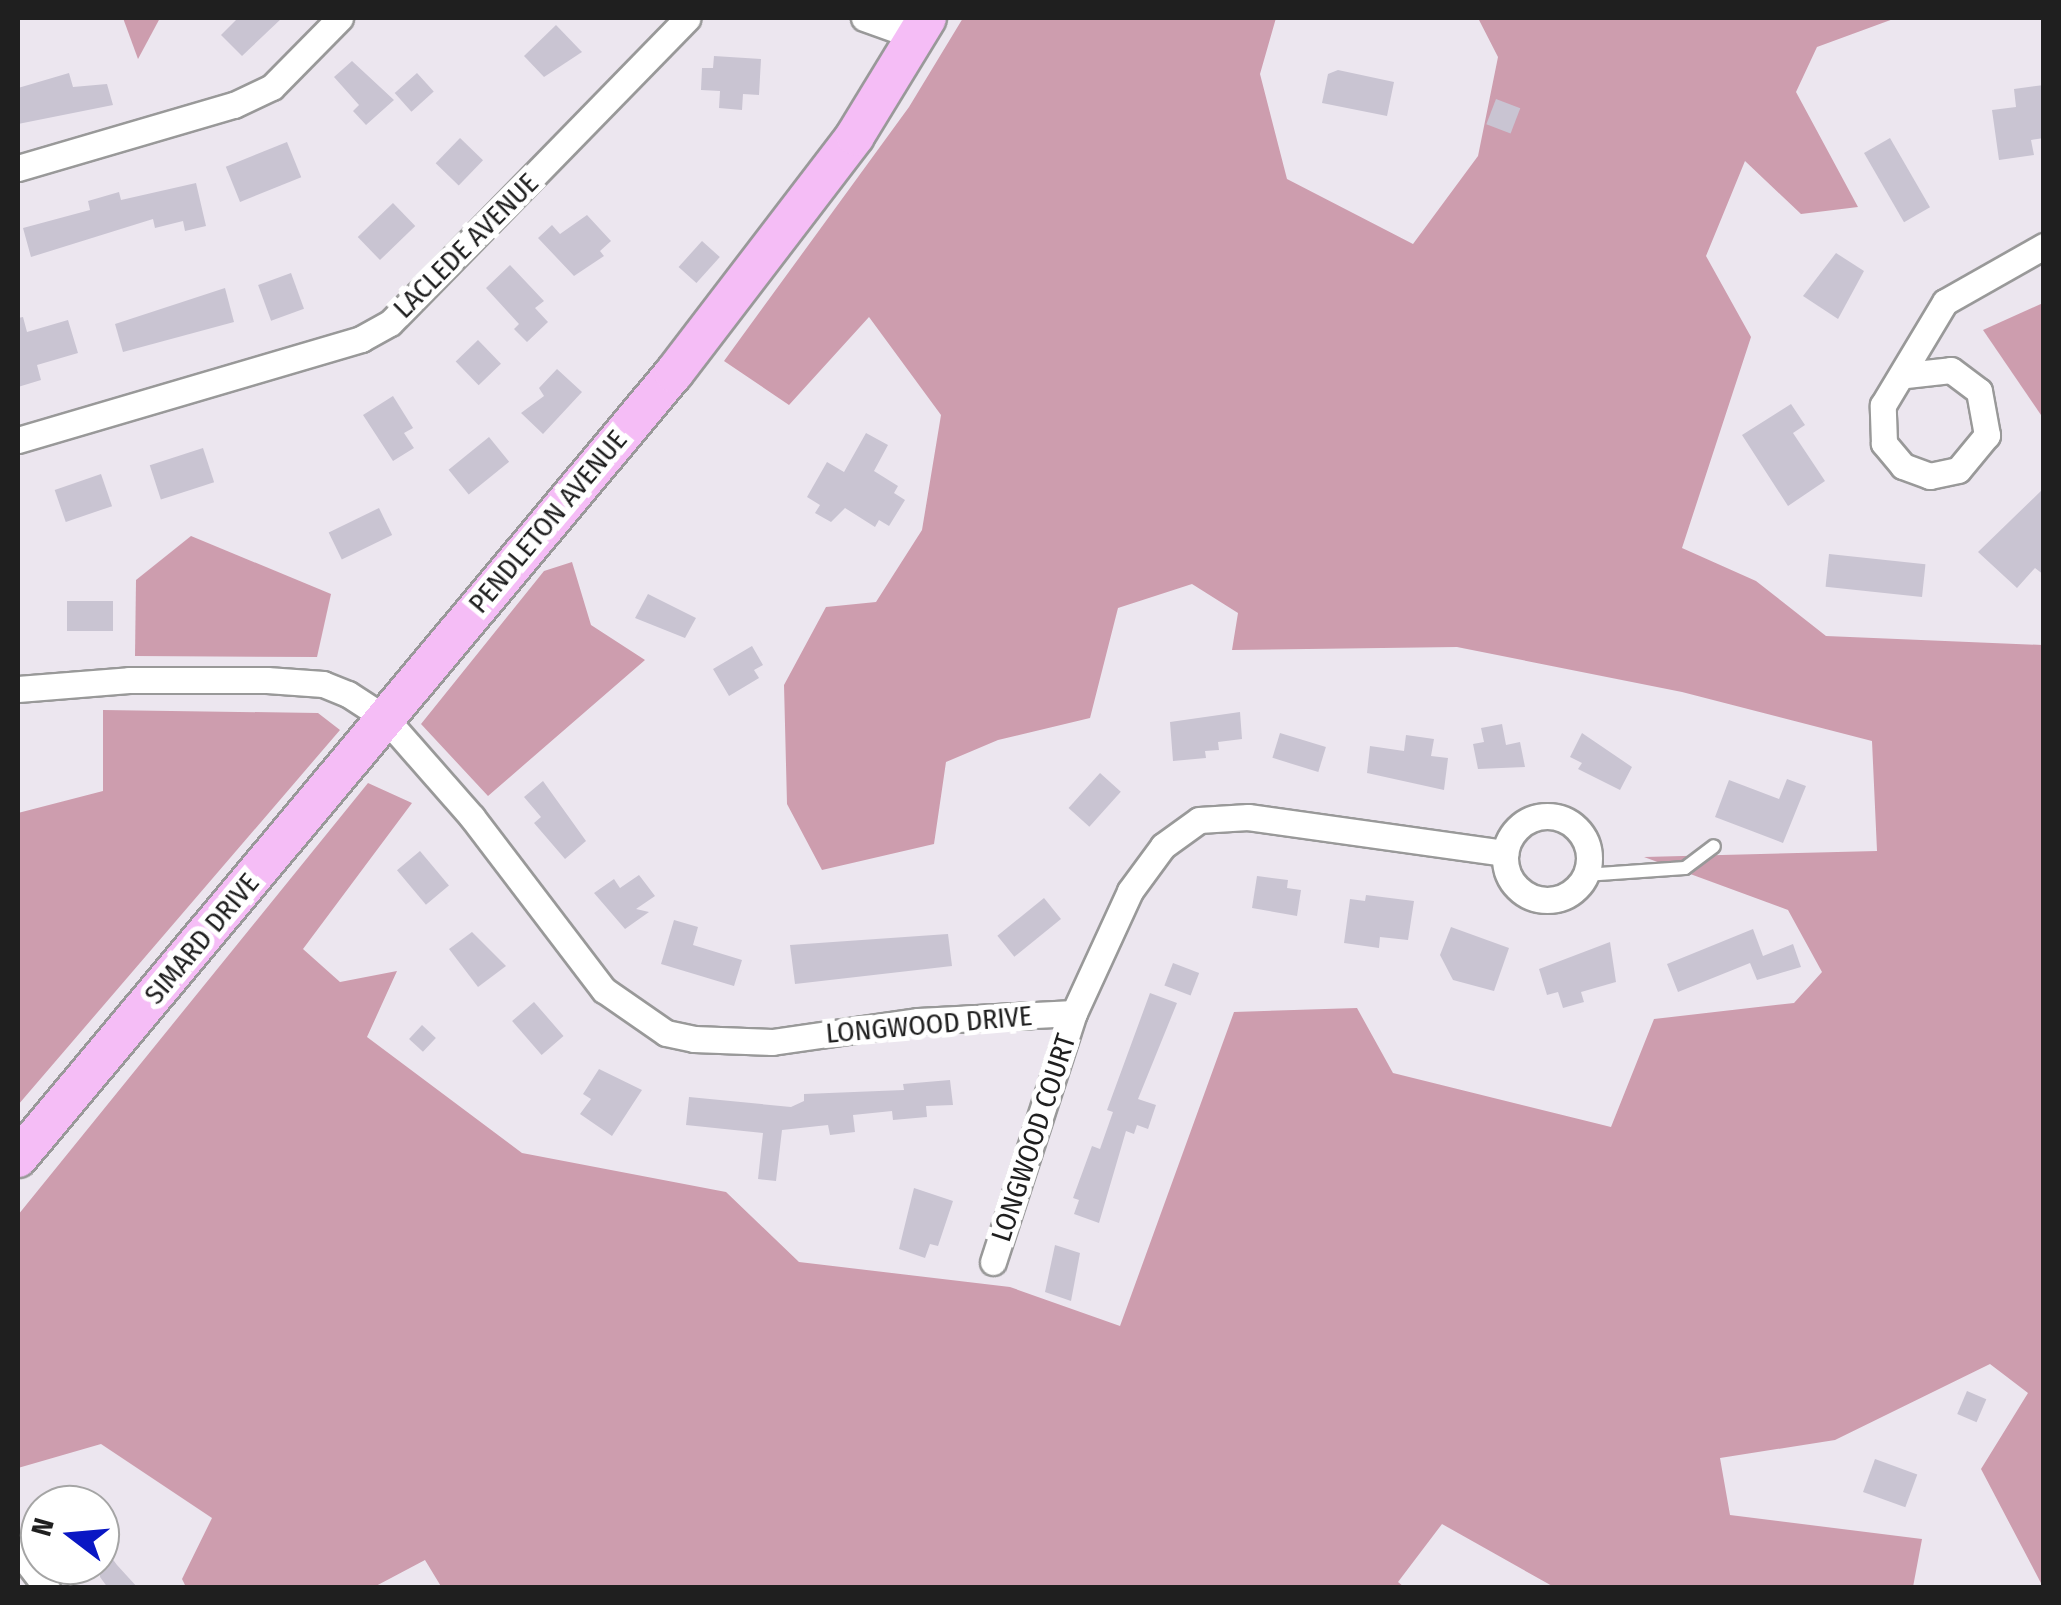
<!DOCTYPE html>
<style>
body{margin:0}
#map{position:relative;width:2061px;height:1605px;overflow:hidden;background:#ece6ef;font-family:"Fira Sans Condensed",sans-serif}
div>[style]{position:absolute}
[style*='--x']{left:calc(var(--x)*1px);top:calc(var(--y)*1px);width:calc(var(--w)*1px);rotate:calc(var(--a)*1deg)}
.forest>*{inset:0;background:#cd9dae}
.building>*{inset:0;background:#c9c4d2;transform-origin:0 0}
.roads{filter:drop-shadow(2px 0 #999) drop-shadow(-2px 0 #999) drop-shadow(0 2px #999) drop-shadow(0 -2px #999)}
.lane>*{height:12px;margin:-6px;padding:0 6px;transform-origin:6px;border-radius:6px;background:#fff}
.street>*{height:25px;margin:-12.5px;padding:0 12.5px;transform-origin:12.5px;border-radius:12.5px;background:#fff}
.street>.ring{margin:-12.5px;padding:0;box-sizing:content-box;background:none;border:25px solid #fff;border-radius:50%}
.secondary>*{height:38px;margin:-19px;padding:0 19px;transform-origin:19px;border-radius:19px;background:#f5bdf6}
span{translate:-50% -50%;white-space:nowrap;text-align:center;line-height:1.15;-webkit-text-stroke:10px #fff;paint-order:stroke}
.street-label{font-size:28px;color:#1f1f1f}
.frame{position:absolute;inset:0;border:20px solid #1f1f1f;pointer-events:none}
.north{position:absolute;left:20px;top:1485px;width:100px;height:100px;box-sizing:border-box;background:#fff;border:2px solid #a5a5a5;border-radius:50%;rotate:286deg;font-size:28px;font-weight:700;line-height:40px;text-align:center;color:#1f1f1f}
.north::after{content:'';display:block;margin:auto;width:35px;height:45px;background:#0a17c4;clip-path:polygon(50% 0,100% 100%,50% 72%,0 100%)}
</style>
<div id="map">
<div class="forest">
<div style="clip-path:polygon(123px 18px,160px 18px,138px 59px)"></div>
<div style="clip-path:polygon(963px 18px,1276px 18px,1260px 74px,1287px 179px,1413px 244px,1478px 156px,1498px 57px,1478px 18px,1896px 18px,1817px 47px,1796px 92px,1858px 207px,1801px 214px,1745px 161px,1706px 256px,1751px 337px,1682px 548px,1756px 581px,1826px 636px,2043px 645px,2043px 1587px,1981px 1469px,2028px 1393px,1990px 1364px,1835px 1440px,1720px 1458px,1730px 1515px,1922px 1539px,1913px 1587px,1554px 1587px,1442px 1524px,1398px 1582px,1404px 1587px,442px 1588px,425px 1560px,374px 1587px,186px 1587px,182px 1579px,212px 1518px,101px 1444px,18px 1468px,18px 1215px,368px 783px,412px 803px,303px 949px,340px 982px,397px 971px,367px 1037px,522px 1153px,726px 1192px,799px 1262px,1010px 1287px,1120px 1326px,1234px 1012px,1357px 1008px,1393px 1073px,1611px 1127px,1654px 1019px,1794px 1003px,1822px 972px,1788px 910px,1644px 857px,1877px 851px,1872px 741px,1682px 692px,1457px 647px,1232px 650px,1238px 613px,1192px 584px,1118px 608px,1090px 718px,998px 740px,946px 762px,934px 844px,822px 870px,787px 804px,784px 685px,826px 607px,876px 602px,922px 530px,941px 415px,869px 317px,789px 405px,724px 361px,909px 107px)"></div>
<div style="clip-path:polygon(2043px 303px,2043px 418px,1983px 330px)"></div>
<div style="clip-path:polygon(191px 536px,331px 594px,317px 657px,135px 656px,136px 580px)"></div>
<div style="clip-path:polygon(572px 562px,591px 625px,645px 660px,488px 796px,421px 724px,544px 571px)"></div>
<div style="clip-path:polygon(103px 710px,318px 713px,340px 730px,18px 1105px,18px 813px,103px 791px)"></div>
</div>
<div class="building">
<div style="clip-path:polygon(238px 18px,282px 18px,242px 56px,221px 35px)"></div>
<div style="clip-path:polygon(556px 25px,582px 52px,544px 77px,524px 56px)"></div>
<div style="clip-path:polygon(714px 56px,761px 59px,759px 95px,743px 94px,742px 110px,719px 108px,720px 91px,701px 90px,702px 68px,713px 68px)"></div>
<div style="clip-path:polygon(352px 61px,394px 100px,366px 125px,353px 111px,359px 105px,334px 77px)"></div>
<div style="clip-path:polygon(1338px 70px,1394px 82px,1387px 116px,1322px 103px,1328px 74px)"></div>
<div style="clip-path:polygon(69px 73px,73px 87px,107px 84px,113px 105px,18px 124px,18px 88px)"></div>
<div style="left:417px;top:73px;width:25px;height:30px;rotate:48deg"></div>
<div style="clip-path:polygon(2044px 85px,2044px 138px,2031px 140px,2034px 155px,1999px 160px,1992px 110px,2016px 107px,2014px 89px)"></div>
<div style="left:1496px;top:99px;width:26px;height:27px;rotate:21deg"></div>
<div style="left:460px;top:138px;width:32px;height:35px;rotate:44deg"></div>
<div style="left:1890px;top:138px;width:80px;height:30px;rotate:60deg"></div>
<div style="left:287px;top:142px;width:38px;height:66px;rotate:68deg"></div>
<div style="clip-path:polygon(196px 183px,206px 226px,185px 231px,183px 221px,155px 228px,153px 219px,31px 257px,23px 228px,90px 210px,88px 201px,119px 192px,121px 200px)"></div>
<div style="left:393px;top:203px;width:32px;height:49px;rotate:46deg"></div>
<div style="clip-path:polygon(587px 215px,611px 241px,600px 251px,604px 256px,574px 276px,538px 238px,552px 225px,560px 234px)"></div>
<div style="left:702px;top:241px;width:24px;height:35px;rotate:42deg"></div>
<div style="clip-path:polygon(1836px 253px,1864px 271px,1838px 319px,1803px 296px)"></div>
<div style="clip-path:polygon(510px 265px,544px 301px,535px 308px,548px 322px,527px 342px,514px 329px,519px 324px,486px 288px)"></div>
<div style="left:291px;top:273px;width:38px;height:35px;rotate:70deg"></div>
<div style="clip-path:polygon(225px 288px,234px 322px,123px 352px,115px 324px)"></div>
<div style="clip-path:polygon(23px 317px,27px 332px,68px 320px,78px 353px,37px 365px,41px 380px,18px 387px,18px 318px)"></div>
<div style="left:478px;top:340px;width:33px;height:31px;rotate:46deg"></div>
<div style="clip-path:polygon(557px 369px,582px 392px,543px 434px,521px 413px,544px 396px,539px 388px)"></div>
<div style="clip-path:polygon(393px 396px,413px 428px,404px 433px,414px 448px,393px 461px,363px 415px)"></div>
<div style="clip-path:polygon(1791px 404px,1805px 425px,1793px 433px,1825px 481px,1788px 506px,1742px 435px)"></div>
<div style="clip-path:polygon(866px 433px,888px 445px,874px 471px,898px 486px,894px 493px,905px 500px,889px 526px,879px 520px,875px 527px,845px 508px,831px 522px,815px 513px,820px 505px,807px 497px,827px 462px,844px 472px)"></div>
<div style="left:489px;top:437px;width:32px;height:52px;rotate:51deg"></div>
<div style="left:203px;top:448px;width:36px;height:56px;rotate:72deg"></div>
<div style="left:101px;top:474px;width:34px;height:49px;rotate:71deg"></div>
<div style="clip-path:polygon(2044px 488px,2044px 575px,2035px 568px,2017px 588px,1978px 552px)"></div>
<div style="left:379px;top:508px;width:30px;height:56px;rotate:64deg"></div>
<div style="left:1829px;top:554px;width:97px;height:33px;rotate:6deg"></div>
<div style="clip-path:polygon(648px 594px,696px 618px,685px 638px,635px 618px)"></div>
<div style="left:67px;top:601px;width:46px;height:30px"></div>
<div style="clip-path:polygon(752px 646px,763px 665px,754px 670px,759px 678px,729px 696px,713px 669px)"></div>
<div style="clip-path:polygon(1240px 712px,1242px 739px,1218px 742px,1219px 750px,1205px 751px,1206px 758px,1173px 761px,1170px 722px)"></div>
<div style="clip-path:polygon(1502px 724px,1506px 745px,1520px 742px,1525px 767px,1478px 769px,1473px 744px,1484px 742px,1481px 728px)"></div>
<div style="left:1280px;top:733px;width:48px;height:26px;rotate:17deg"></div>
<div style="clip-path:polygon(1582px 733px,1632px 767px,1620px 790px,1578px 769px,1582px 763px,1570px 757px)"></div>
<div style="clip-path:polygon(1406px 735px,1434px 739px,1431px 756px,1448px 758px,1444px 790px,1367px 773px,1370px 746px,1404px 751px)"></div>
<div style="left:1100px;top:773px;width:28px;height:47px;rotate:42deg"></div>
<div style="clip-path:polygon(1787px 779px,1806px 786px,1783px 843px,1715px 817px,1729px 780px,1779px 799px)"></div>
<div style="clip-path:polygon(543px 781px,586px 841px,565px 859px,534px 823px,541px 817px,524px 797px)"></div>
<div style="left:420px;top:851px;width:45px;height:30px;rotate:50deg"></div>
<div style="clip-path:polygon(639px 875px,655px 896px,636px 909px,649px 912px,625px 929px,594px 893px,614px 879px,620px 888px)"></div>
<div style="clip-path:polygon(1257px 876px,1288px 880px,1287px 888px,1301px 890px,1297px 916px,1252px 908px)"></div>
<div style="clip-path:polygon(1366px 895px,1414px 901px,1408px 940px,1380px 937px,1379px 948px,1344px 943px,1350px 899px,1365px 901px)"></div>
<div style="left:1044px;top:898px;width:27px;height:60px;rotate:51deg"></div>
<div style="clip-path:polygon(674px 920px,698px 927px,693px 945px,742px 960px,734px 986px,661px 964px)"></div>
<div style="clip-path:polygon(1451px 927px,1509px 948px,1494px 991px,1453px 980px,1440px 955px)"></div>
<div style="clip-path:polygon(1753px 929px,1763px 956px,1793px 944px,1801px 967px,1757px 980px,1750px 963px,1678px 992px,1667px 964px)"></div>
<div style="clip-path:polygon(472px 932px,506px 966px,478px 987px,449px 949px)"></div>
<div style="clip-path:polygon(948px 934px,952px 966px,795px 984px,790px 945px)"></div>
<div style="clip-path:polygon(1610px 942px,1616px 982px,1581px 992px,1584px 1002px,1563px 1008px,1558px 992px,1547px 995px,1539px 969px)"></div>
<div style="left:1173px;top:963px;width:28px;height:24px;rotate:21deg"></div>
<div style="clip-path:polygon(1150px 993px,1177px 1003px,1138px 1099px,1156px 1105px,1148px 1129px,1137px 1125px,1134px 1134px,1126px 1131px,1099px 1223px,1074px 1214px,1079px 1200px,1073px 1198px,1092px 1146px,1100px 1149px,1113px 1112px,1107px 1110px)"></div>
<div style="left:534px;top:1002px;width:45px;height:29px;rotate:49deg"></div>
<div style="left:422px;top:1025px;width:19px;height:19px;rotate:43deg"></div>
<div style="clip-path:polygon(599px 1069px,642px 1090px,612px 1136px,580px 1114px,591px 1099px,583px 1094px)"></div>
<div style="clip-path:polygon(950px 1080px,953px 1105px,926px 1106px,927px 1117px,893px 1120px,892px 1111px,853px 1115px,855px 1132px,830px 1135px,828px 1125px,782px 1130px,776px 1181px,758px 1179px,763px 1133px,686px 1125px,689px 1097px,791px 1107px,804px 1101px,804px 1094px,904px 1090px,903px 1084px)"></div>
<div style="clip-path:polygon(914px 1188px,953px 1201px,938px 1246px,930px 1244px,925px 1258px,899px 1249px)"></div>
<div style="clip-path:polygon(1055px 1245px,1080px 1253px,1071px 1301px,1045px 1292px)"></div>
<div style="left:1967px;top:1391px;width:21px;height:25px;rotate:23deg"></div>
<div style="left:1875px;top:1459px;width:45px;height:35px;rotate:20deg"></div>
<div style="clip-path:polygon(100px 1542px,117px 1565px,138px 1588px,108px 1588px,100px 1577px)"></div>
</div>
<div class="roads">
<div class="lane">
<div style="--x:1585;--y:875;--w:100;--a:-4"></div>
<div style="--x:1685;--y:868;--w:36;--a:-37"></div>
</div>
<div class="street">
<div style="--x:864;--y:18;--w:56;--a:19.7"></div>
<div style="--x:18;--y:168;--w:225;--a:-16.3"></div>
<div style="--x:234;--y:105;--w:42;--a:-25.3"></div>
<div style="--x:272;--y:87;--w:97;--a:-45.4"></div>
<div style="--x:1906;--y:375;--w:45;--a:-6.3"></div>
<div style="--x:1951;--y:370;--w:35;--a:37"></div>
<div style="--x:1979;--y:391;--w:45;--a:79.7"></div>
<div style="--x:1987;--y:435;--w:45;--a:129.6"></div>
<div style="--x:1958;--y:470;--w:29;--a:168"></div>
<div style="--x:1930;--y:476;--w:29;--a:-160"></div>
<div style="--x:1903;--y:466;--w:30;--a:-130"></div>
<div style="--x:1884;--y:443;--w:38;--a:-92"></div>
<div style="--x:1883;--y:405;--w:120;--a:-59"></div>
<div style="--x:1945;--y:302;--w:114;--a:-29.5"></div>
<div style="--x:18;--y:440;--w:358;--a:-16.4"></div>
<div style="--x:361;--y:339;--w:33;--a:-29"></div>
<div style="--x:390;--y:323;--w:426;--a:-45.7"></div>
<div style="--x:18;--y:689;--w:111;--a:-4.6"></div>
<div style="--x:129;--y:680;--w:138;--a:0"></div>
<div style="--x:267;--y:680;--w:56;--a:4.1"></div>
<div style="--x:323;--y:684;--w:27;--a:22"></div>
<div style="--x:348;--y:694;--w:44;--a:33"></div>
<div style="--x:385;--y:718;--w:132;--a:48.7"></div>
<div style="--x:472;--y:817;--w:218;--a:52.7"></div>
<div style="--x:604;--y:990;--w:75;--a:34.7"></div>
<div style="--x:666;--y:1033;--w:29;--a:12"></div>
<div style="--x:694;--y:1039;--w:78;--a:2.2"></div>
<div style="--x:772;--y:1042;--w:148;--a:-8.2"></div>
<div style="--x:918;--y:1021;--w:156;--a:-2.9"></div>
<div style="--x:1074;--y:1013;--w:134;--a:-65.3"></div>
<div style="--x:1130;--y:891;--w:56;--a:-53.7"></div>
<div style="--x:1163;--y:846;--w:44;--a:-35.8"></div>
<div style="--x:1199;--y:820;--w:49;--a:-3.5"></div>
<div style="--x:1248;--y:817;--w:260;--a:8"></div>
<div class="ring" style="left:1505px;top:816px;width:59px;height:59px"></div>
<div style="--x:993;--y:1262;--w:262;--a:-72"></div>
<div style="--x:18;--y:1550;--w:48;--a:52.7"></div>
</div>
<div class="secondary">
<div style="--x:18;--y:1158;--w:1023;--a:-50.12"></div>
<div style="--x:674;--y:373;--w:298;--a:-52.6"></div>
<div style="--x:855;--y:136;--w:138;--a:-58.6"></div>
</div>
</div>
<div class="street-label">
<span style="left:466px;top:246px;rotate:-45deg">LACLEDE AVENUE</span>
<span style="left:548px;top:522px;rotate:-50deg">PENDLETON AVENUE</span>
<span style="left:202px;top:939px;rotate:-50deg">SIMARD DRIVE</span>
<span style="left:929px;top:1025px;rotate:-5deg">LONGWOOD DRIVE</span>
<span style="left:1034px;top:1138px;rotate:-72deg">LONGWOOD COURT</span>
</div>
<div class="frame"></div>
<div class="north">N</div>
</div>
